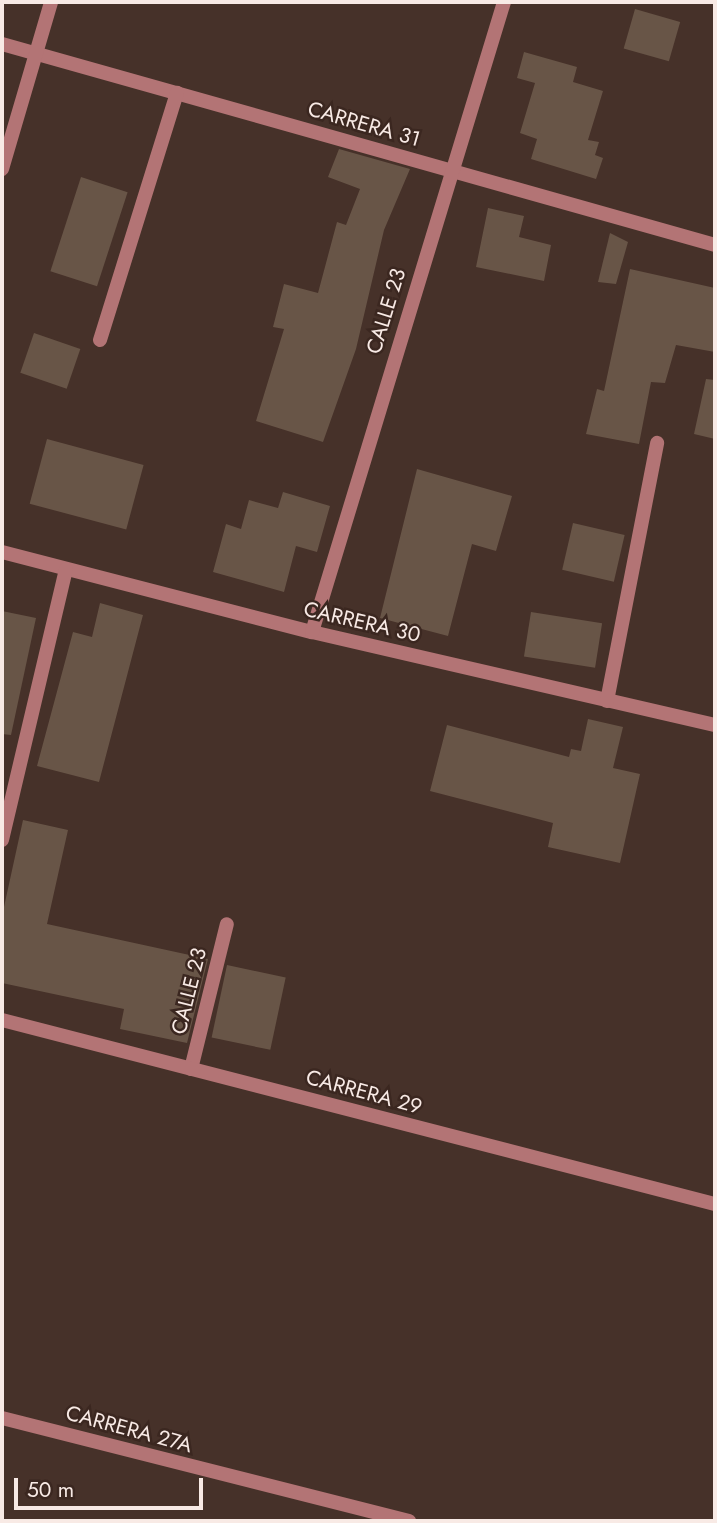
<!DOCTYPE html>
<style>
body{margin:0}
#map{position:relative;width:717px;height:1523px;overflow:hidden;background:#463129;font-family:Jost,sans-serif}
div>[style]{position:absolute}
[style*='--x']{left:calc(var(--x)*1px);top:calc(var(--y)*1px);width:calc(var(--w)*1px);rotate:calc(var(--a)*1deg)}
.building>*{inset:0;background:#685547;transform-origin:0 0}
.minor>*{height:14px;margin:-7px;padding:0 7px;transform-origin:7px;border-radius:7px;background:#b37475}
.tertiary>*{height:14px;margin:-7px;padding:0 7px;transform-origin:7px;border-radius:7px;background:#b37475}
span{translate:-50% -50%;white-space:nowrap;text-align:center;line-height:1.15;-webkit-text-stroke:5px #3b2720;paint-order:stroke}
.street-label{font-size:21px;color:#f8eae5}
.frame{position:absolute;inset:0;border:4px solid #f8eae5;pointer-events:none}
.scale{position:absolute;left:14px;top:1478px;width:189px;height:32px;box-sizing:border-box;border:4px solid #f8eae5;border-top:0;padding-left:9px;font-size:21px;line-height:24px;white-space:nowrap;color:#f8eae5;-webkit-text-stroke:5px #3b2720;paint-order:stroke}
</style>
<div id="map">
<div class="building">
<div style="left:635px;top:9px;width:47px;height:41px;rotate:16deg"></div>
<div style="clip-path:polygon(524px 52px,577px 67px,573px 82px,603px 91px,588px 140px,599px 142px,595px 155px,603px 158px,596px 179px,531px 159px,537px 139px,520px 133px,535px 83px,517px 78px)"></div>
<div style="clip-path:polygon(339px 149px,410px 169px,384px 230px,356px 349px,323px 442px,256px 421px,284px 329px,273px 327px,284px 284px,318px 293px,337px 222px,346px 225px,360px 189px,328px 177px)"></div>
<div style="left:81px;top:177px;width:49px;height:99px;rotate:18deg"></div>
<div style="clip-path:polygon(488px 208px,524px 216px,519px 237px,551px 245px,544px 281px,476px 267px)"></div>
<div style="clip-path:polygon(610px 233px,628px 242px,616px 284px,598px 282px)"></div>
<div style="clip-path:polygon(630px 269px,715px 288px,715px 352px,676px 345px,665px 383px,651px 382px,639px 444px,586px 434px,597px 389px,604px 391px)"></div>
<div style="left:34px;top:333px;width:49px;height:42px;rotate:19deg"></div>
<div style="clip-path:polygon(706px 379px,715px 380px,715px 439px,694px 434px)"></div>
<div style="left:47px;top:439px;width:100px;height:67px;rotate:15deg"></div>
<div style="clip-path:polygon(417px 469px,512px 496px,496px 551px,472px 544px,448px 636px,380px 618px)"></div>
<div style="clip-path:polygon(283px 492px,330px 506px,317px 552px,296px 546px,284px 592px,213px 572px,226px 524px,241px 529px,249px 500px,278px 508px)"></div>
<div style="left:573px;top:523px;width:53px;height:48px;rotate:13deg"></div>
<div style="clip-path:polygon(100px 603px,143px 615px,99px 782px,37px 766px,73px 632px,92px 637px)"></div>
<div style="clip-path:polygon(2px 611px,36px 618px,11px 735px,2px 734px)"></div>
<div style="left:531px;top:612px;width:72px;height:45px;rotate:9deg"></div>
<div style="clip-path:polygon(588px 719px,623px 727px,613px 768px,640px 774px,620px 863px,548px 847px,553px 823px,430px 791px,447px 725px,569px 757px,571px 749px,581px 751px)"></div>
<div style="clip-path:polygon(23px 820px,68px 830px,47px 924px,208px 959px,187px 1043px,120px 1029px,124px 1009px,2px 983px,2px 916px)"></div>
<div style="left:227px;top:965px;width:60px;height:74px;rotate:12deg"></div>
</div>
<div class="minor">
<div style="--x:2;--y:44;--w:741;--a:15.74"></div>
<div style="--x:2;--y:169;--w:174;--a:-73.6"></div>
<div style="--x:100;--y:340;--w:259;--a:-72.7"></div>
<div style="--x:2;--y:552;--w:320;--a:14.5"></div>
<div style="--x:312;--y:632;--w:414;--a:13"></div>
<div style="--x:312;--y:632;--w:659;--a:-73.05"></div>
<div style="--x:607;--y:701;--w:263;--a:-79"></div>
<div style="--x:2;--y:840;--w:278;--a:-76.7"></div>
<div style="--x:191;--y:1069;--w:149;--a:-76.1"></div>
<div style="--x:2;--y:1418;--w:420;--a:14.2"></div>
</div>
<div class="tertiary">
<div style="--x:2;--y:1020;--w:736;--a:14.47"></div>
</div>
<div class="street-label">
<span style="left:364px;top:124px;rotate:16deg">CARRERA 31</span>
<span style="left:386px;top:311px;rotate:-73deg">CALLE 23</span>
<span style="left:362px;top:622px;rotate:13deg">CARRERA 30</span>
<span style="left:189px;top:991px;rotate:-76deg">CALLE 23</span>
<span style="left:364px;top:1092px;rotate:15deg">CARRERA 29</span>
<span style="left:129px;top:1429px;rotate:15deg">CARRERA 27A</span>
</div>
<div class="frame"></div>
<div class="scale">50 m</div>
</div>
